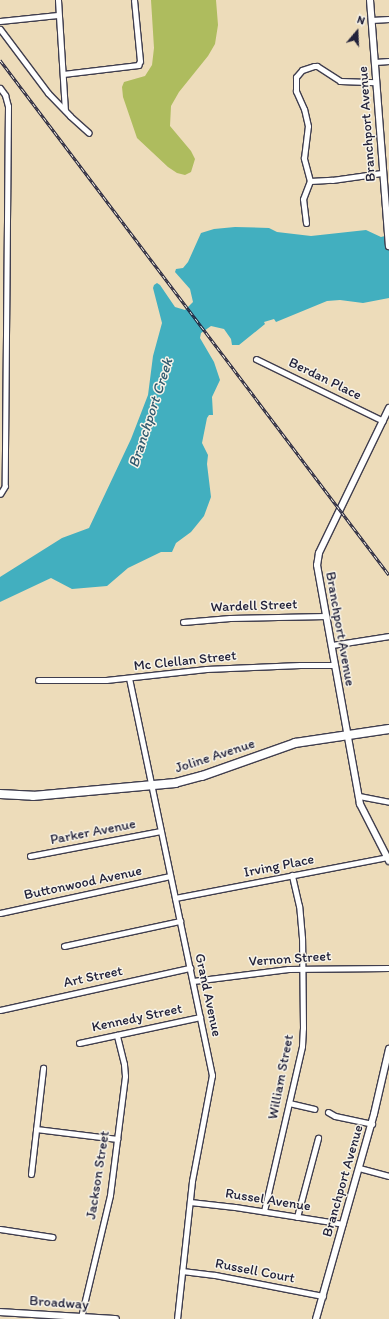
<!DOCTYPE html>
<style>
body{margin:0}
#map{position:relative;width:389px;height:1319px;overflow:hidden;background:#eddcba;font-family:Itim,sans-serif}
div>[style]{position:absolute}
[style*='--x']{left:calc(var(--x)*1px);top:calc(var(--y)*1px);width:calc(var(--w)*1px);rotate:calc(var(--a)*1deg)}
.green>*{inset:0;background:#aebc5e}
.water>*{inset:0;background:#42afbf}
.roads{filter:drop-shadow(1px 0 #403e4e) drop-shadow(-1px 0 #403e4e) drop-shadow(0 1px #403e4e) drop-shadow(0 -1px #403e4e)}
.minor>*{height:5px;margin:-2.5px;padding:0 2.5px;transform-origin:2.5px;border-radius:2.5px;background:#fff}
.tertiary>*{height:6px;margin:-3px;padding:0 3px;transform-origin:3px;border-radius:3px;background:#fff}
.primary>*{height:8px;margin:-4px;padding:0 4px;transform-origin:4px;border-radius:4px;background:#fff}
.rail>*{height:3px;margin-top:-1.5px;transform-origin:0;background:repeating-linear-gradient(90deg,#f7f3e8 0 4.5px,#22223b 0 9px);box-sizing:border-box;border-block:1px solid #22223b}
span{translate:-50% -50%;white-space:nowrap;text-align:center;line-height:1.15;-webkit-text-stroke:3px #f7f3e8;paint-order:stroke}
.street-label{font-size:14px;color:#22223b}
.water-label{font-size:15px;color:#2f5a70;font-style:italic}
.north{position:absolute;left:337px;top:12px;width:40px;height:40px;-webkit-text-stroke:3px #f7f3e8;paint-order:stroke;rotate:19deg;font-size:11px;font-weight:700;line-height:16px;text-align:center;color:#22223b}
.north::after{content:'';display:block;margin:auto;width:14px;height:18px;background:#22223b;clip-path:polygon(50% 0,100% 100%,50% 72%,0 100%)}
</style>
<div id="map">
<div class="green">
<div style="clip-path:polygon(151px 0,216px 0,218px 25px,215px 44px,208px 56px,179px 92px,171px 106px,170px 126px,191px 151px,195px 159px,191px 172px,185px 175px,177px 173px,168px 167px,137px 138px,123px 97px,122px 87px,124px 82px,145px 76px,152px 65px,154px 48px)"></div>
</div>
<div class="water">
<div style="clip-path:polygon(235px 227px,269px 228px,277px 232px,311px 236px,366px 230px,381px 237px,389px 235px,389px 298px,363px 303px,340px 300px,327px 301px,276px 322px,274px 319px,264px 322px,265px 324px,239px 345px,232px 345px,231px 339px,224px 329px,211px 326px,201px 333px,200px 338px,214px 362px,220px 380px,212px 397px,213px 415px,209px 415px,207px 418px,202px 443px,208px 455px,207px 464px,211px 497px,204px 516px,191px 532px,176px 543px,172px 552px,161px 552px,128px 568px,107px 586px,72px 589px,51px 578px,0 602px,0 577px,62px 538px,89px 528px,131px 439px,148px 395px,153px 356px,162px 323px,153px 288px,154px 285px,157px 283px,160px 285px,175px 307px,185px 310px,193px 302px,190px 289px,175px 272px,176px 269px,183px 268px,188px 262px,201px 233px,214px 229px)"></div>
</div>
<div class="roads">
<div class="minor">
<div style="--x:58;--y:0;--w:110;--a:86.4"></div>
<div style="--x:371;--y:20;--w:18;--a:-3"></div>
<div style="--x:0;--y:21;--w:58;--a:-5.9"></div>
<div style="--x:0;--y:29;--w:80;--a:53.1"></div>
<div style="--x:48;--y:93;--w:32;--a:46"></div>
<div style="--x:70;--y:116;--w:25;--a:42"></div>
<div style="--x:375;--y:62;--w:14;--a:-4"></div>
<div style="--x:63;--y:74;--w:76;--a:-6.8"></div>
<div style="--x:138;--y:65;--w:4;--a:-63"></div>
<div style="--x:140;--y:61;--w:61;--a:-95.6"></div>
<div style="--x:0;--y:88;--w:9;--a:54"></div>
<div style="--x:5;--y:95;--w:11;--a:75"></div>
<div style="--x:8;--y:106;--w:380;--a:90.5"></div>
<div style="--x:5;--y:486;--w:9;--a:122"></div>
<div style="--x:310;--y:181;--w:24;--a:-105"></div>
<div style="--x:304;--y:158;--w:32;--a:-83"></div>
<div style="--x:308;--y:126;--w:17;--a:-103"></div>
<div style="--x:304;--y:109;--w:20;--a:-114"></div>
<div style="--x:296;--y:91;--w:14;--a:-90"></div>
<div style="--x:296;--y:77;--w:9;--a:-49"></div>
<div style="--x:302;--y:70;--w:13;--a:-18"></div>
<div style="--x:314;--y:66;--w:3;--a:0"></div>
<div style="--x:317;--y:66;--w:27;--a:33"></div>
<div style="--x:340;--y:81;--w:36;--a:2"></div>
<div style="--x:306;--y:223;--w:24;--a:-97"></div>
<div style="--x:303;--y:199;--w:19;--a:-69"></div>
<div style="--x:310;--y:181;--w:22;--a:-3"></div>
<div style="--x:332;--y:180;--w:50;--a:-8"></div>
<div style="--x:256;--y:359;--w:141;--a:26"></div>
<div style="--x:183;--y:622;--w:47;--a:-4.9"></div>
<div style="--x:230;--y:618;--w:96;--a:-1.2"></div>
<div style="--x:332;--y:645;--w:58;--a:-9"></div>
<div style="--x:129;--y:678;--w:406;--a:78.2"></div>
<div style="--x:212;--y:1075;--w:108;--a:100.7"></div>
<div style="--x:192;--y:1181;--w:139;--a:96.2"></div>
<div style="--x:38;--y:680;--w:68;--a:0"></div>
<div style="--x:106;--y:680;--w:101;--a:-6.3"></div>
<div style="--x:206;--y:669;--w:94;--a:-2.4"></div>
<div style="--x:300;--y:665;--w:35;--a:0"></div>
<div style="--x:359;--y:796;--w:31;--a:11"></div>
<div style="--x:30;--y:856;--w:133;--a:-10.8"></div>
<div style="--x:175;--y:898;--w:216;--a:-10.9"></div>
<div style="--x:0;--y:913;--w:174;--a:-12.3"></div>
<div style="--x:64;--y:946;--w:119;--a:-12.2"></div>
<div style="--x:193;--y:981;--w:96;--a:-7.2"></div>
<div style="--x:288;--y:969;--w:101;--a:-0.6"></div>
<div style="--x:0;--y:1010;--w:195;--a:-12.5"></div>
<div style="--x:79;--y:1043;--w:124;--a:-12.1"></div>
<div style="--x:289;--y:1103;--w:26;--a:13"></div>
<div style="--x:328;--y:1112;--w:8;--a:30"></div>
<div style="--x:335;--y:1116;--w:38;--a:12"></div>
<div style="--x:36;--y:1129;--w:82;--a:7"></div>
<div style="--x:359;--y:1168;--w:31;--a:15"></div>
<div style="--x:31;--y:1174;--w:107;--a:-83.5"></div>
<div style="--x:190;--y:1202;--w:45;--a:6.3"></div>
<div style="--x:235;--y:1207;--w:109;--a:8.9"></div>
<div style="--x:264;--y:1211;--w:169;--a:-77"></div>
<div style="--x:302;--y:1046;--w:18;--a:-87"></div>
<div style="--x:303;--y:1028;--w:90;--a:-90.6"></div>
<div style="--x:302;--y:938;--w:32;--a:-95"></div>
<div style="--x:299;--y:906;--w:32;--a:-103"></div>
<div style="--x:297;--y:1217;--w:82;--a:-75.1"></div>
<div style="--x:0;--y:1229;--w:53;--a:8.7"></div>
<div style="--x:182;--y:1271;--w:33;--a:7"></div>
<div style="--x:215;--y:1275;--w:110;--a:11"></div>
<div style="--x:81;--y:1317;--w:125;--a:-76.6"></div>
<div style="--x:110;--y:1195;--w:120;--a:-82.8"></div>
<div style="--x:125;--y:1076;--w:12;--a:-95"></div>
<div style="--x:124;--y:1064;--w:30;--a:-104"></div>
</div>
<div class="tertiary">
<div style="--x:370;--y:0;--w:247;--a:85.6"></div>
<div style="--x:389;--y:408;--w:161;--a:115.8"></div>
<div style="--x:319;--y:553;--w:12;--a:99"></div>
<div style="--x:317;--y:565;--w:243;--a:79.8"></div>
<div style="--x:360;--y:804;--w:64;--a:63"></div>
<div style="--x:0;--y:1312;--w:116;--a:3.5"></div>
<div style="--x:316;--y:1319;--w:213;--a:-74.2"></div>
<div style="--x:374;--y:1114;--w:67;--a:-77"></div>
</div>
<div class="primary">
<div style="--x:0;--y:794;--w:33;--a:3"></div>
<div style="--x:33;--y:796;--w:143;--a:-5.2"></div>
<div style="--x:175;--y:783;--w:28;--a:-15"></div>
<div style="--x:202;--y:776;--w:99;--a:-19.5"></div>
<div style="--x:295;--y:743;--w:95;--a:-8.5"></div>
</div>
</div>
<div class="rail">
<div style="--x:0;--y:60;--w:645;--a:52.93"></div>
</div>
<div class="street-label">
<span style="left:367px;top:124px;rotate:-94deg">Branchport Avenue</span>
<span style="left:325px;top:379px;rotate:26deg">Berdan Place</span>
<span style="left:254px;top:606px;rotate:-2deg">Wardell Street</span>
<span style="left:340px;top:629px;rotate:80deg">Branchport Avenue</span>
<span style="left:185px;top:661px;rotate:-6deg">Mc Clellan Street</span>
<span style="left:215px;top:756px;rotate:-18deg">Joline Avenue</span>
<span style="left:93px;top:832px;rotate:-11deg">Parker Avenue</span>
<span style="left:279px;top:866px;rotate:-11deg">Irving Place</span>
<span style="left:83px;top:883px;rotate:-12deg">Buttonwood Avenue</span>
<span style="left:290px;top:959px;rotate:-4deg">Vernon Street</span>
<span style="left:93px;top:977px;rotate:-12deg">Art Street</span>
<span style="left:208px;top:995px;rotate:78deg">Grand Avenue</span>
<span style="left:137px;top:1018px;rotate:-12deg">Kennedy Street</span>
<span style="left:281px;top:1077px;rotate:-79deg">William Street</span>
<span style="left:98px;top:1175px;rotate:-81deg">Jackson Street</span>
<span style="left:343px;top:1181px;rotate:-74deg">Branchport Avenue</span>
<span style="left:268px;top:1200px;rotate:9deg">Russel Avenue</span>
<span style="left:255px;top:1271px;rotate:11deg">Russell Court</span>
<span style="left:59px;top:1303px;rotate:4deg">Broadway</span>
</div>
<div class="water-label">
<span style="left:151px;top:413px;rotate:-72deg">Branchport Creek</span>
</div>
<div class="north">N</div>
</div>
